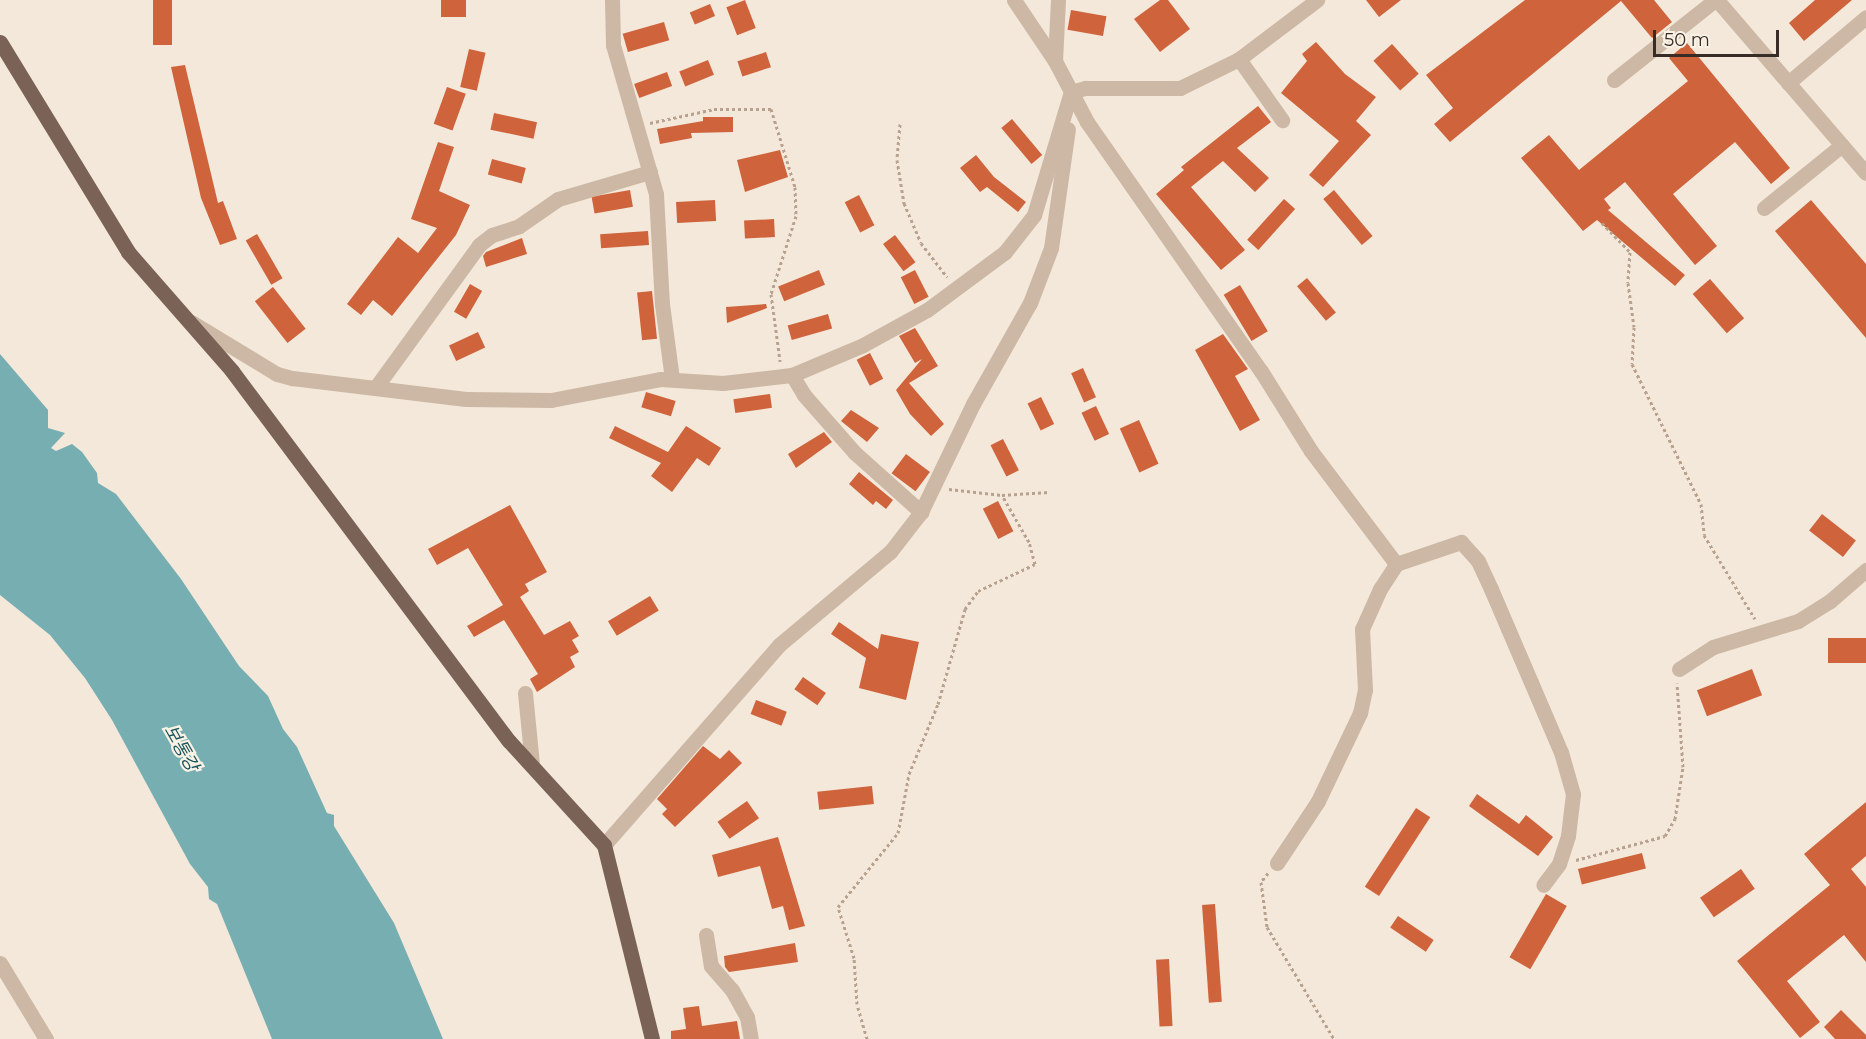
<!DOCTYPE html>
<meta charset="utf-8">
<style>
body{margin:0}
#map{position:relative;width:1866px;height:1039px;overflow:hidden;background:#f3e8d9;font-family:Montserrat,"Noto Sans KR",sans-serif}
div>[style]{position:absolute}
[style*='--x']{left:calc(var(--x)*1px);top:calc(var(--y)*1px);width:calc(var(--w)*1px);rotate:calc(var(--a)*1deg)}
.water>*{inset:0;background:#76aeb2}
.building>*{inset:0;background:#cf633c;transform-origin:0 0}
.path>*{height:3px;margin-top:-1.5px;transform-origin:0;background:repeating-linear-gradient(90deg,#b8a28f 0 3px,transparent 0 6px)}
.minor>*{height:15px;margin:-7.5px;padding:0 7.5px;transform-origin:7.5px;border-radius:7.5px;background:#ccb8a4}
.major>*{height:15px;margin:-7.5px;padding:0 7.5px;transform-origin:7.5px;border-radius:7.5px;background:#7a6356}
span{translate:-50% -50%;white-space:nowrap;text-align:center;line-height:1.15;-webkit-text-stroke:4.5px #fbf2e6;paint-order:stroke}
.water-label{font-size:18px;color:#19555c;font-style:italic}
.scale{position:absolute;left:1653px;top:30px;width:126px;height:27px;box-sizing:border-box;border:3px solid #372c26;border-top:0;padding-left:8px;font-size:18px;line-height:21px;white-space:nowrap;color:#372c26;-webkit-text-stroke:4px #fbf2e6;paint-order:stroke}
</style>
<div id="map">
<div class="water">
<div style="clip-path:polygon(0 354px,48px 410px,48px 428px,65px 433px,51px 448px,56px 451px,72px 444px,82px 452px,97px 473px,98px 483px,116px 494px,181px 579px,239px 666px,268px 696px,283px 729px,297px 747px,327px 813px,334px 815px,334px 826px,394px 923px,443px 1039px,272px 1039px,217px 904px,209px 899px,208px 887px,190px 864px,112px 720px,85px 678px,50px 635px,0 595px)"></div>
</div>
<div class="building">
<div style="left:153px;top:0;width:19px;height:45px"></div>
<div style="left:441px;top:0;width:25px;height:17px"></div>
<div style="left:745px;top:0;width:30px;height:20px;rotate:69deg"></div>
<div style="clip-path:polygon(1160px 0,1168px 0,1190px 29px,1160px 52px,1134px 19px)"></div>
<div style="clip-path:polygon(1366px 0,1401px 0,1379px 17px)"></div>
<div style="clip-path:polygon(1525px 0,1654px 0,1672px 22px,1652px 38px,1621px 1px,1450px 142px,1434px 124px,1453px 108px,1426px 75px)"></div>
<div style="clip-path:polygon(1815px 0,1852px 0,1804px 41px,1789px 23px)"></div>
<div style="left:710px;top:4px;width:13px;height:22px;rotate:67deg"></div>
<div style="left:1071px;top:10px;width:36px;height:20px;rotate:10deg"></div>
<div style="left:664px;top:22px;width:19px;height:43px;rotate:74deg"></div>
<div style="clip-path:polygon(1316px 42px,1345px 74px,1376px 97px,1356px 121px,1371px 135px,1323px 187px,1309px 175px,1339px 141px,1281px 93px,1307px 61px,1302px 54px)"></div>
<div style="clip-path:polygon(1687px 43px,1790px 168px,1771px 184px,1735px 142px,1673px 194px,1717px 246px,1695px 265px,1625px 182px,1604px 199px,1611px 208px,1608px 210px,1685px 275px,1675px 286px,1597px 220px,1583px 231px,1521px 158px,1549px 135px,1579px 170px,1688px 81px,1669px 58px)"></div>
<div style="left:1392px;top:44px;width:40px;height:25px;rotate:48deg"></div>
<div style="left:469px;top:49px;width:17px;height:39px;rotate:13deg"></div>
<div style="left:766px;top:52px;width:16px;height:30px;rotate:72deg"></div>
<div style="left:708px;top:60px;width:16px;height:31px;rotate:68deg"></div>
<div style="clip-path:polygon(185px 65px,218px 203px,223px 201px,237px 239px,220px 245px,201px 198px,171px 67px)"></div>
<div style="left:667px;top:72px;width:15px;height:35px;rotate:70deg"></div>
<div style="left:447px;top:87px;width:20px;height:39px;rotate:20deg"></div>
<div style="clip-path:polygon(1258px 106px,1271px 122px,1237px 148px,1269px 178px,1255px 192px,1223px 161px,1191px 187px,1245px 250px,1221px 270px,1156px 194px,1184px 170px,1181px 167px)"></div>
<div style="left:494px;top:113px;width:44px;height:17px;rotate:12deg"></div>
<div style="clip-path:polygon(703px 117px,733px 117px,733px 132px,691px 133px,692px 138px,660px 144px,657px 129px,703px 121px)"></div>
<div style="left:1012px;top:119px;width:47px;height:14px;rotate:50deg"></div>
<div style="clip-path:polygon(438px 142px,454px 147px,439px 191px,470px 205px,456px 235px,392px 316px,373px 300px,361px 315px,347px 304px,398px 237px,418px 253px,437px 228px,411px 219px)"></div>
<div style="clip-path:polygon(780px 150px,788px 177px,745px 192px,737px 160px)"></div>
<div style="clip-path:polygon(976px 155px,994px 177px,1026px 202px,1018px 212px,987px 187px,980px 192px,960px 168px)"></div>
<div style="left:492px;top:159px;width:35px;height:16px;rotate:15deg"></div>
<div style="left:630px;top:190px;width:17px;height:39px;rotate:80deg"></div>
<div style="left:1334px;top:190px;width:60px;height:14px;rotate:50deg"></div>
<div style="left:859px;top:195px;width:34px;height:16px;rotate:63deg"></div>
<div style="left:1284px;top:199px;width:15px;height:55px;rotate:42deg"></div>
<div style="left:715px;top:200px;width:21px;height:39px;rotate:87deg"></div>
<div style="clip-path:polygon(1811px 200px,1866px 264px,1866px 338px,1775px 231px)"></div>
<div style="left:774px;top:219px;width:18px;height:30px;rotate:87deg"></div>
<div style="left:648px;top:231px;width:14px;height:48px;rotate:86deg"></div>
<div style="left:257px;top:234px;width:51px;height:13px;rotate:60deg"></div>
<div style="left:895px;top:235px;width:34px;height:15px;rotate:53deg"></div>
<div style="clip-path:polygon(522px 238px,527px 254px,486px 267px,483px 256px,486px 252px)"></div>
<div style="left:819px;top:270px;width:16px;height:44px;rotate:68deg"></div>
<div style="left:915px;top:270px;width:30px;height:16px;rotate:63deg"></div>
<div style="left:1307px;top:278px;width:45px;height:13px;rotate:50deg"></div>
<div style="left:1710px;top:279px;width:52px;height:23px;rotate:49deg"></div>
<div style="left:470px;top:284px;width:14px;height:32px;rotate:30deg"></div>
<div style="left:1240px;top:285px;width:54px;height:19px;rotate:59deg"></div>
<div style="left:273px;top:287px;width:53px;height:23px;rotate:52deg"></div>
<div style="left:652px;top:291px;width:48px;height:15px;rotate:84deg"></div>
<div style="clip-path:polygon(766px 304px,767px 308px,727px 323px,726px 307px)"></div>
<div style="left:828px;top:314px;width:15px;height:42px;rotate:74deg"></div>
<div style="clip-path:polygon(915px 328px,938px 366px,909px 383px,944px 424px,931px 436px,910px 414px,896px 390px,922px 359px,915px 363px,899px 336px)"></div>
<div style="left:478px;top:332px;width:17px;height:32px;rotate:65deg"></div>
<div style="clip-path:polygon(1223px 334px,1248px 369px,1235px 376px,1260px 420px,1240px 431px,1195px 350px)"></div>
<div style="left:870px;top:353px;width:29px;height:15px;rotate:63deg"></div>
<div style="left:1083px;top:368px;width:32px;height:13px;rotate:66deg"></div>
<div style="left:646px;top:392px;width:31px;height:16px;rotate:17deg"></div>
<div style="left:770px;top:394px;width:14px;height:37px;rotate:82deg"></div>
<div style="left:1041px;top:397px;width:30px;height:15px;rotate:64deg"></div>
<div style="left:1096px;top:406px;width:31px;height:16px;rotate:65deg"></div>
<div style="clip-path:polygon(851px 410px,879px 428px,867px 442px,841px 421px)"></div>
<div style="left:1139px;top:420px;width:48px;height:21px;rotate:66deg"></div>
<div style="clip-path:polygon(615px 426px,668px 452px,686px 426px,721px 448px,709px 466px,697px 458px,672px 492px,651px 476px,661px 463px,609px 438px)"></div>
<div style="clip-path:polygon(824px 432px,832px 442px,796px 468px,788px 454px)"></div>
<div style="left:1003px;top:439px;width:35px;height:14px;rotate:63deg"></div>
<div style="left:906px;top:454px;width:30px;height:24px;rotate:37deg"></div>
<div style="clip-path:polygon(859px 472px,893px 500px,886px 509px,876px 501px,873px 505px,849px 484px)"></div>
<div style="left:998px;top:501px;width:34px;height:17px;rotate:63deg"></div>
<div style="clip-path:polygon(510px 505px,547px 572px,525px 584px,529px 591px,520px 597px,544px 635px,570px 621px,579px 636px,572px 640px,579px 652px,570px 657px,575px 667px,537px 692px,530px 679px,538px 674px,504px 620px,474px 637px,467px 626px,503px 605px,468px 548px,437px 565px,428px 549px)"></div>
<div style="left:1822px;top:514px;width:43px;height:21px;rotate:38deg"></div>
<div style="left:650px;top:596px;width:17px;height:49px;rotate:59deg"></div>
<div style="clip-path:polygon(839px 622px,878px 649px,881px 634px,919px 642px,906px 700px,859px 688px,866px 658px,831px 634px)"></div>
<div style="left:1828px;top:638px;width:38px;height:25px"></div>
<div style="left:1752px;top:669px;width:28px;height:59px;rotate:69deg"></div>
<div style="left:803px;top:677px;width:28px;height:15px;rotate:35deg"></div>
<div style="left:756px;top:700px;width:33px;height:15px;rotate:21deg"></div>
<div style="clip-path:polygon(703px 746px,720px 759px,729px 750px,742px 763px,675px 827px,662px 814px,667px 809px,657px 799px)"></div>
<div style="left:872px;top:786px;width:18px;height:55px;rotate:84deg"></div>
<div style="clip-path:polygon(1477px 794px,1519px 824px,1526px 815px,1553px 837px,1538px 856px,1469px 806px)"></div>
<div style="left:747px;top:801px;width:21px;height:36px;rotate:55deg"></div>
<div style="clip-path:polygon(1866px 802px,1866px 856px,1851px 869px,1866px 887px,1866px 962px,1844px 935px,1787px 981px,1820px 1022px,1800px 1038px,1737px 961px,1830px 885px,1804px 854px)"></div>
<div style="left:1416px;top:808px;width:17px;height:94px;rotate:33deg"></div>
<div style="clip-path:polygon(778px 837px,805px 926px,789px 930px,783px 906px,772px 909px,760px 866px,718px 877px,712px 855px)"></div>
<div style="left:1642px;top:853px;width:16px;height:66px;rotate:76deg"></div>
<div style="left:1741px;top:869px;width:24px;height:50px;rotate:55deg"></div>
<div style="left:1546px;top:894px;width:24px;height:73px;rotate:30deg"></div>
<div style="left:1215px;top:904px;width:98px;height:13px;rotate:86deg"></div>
<div style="left:1398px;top:916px;width:43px;height:14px;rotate:34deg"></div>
<div style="clip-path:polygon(795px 943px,798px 962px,729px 972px,725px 967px,724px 956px)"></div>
<div style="left:1169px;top:959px;width:67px;height:13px;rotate:87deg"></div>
<div style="clip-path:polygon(699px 1006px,702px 1026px,737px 1021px,740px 1039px,671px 1039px,671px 1031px,686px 1029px,683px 1008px)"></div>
<div style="clip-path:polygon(1841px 1010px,1866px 1035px,1866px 1039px,1835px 1039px,1824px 1027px)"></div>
</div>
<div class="path">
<div style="--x:650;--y:123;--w:66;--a:-12.3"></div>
<div style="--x:714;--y:109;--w:57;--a:0"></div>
<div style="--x:771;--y:109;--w:82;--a:72.9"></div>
<div style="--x:795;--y:187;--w:29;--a:88"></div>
<div style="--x:796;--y:216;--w:82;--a:107.8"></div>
<div style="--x:771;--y:294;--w:68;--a:82.3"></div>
<div style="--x:900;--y:124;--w:36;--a:95"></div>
<div style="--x:897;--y:160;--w:44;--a:80.8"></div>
<div style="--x:904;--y:203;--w:43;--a:67"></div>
<div style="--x:921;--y:243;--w:43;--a:52.6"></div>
<div style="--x:1602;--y:223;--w:40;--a:46"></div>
<div style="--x:1630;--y:252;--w:31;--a:94"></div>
<div style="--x:1628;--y:283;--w:44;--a:82.2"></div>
<div style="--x:1634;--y:327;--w:37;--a:93"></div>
<div style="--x:1632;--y:364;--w:156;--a:63.8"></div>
<div style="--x:1701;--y:504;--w:31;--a:84"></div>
<div style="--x:1704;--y:535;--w:98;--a:58.7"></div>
<div style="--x:949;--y:489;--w:53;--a:6.5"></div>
<div style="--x:1002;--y:495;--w:48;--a:-3.6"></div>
<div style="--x:1576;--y:860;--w:92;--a:-15.1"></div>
<div style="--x:1665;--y:836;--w:20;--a:-60"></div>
<div style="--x:1675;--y:819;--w:53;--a:-81.3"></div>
<div style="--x:1683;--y:767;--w:84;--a:-94.1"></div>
<div style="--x:1268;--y:873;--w:11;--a:128"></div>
<div style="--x:1261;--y:882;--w:45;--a:82.4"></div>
<div style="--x:1267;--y:927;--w:131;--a:59.1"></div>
<div style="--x:867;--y:1039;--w:36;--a:-106"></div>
<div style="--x:857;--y:1004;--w:46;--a:-93.7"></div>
<div style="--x:854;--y:958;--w:53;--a:-107.4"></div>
<div style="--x:838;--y:907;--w:95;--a:-51"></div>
<div style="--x:898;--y:833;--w:60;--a:-79.4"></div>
<div style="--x:909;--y:774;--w:76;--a:-67.5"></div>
<div style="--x:938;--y:704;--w:99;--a:-74.1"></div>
<div style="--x:965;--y:609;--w:22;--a:-54"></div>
<div style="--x:978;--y:591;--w:63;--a:-25.3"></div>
<div style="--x:1035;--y:564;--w:23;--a:-105"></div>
<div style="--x:1029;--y:542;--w:54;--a:-119.9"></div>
</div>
<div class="minor">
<div style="--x:612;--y:0;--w:45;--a:88.7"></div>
<div style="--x:613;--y:45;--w:155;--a:73.9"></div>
<div style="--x:656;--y:194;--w:110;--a:86.9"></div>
<div style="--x:662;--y:304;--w:76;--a:82.4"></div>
<div style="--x:1014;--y:0;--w:73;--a:56.1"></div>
<div style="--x:1058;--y:0;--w:61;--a:92.8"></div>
<div style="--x:1055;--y:61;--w:69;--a:62.3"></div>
<div style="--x:1087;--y:122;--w:304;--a:55.1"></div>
<div style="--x:1261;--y:371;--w:94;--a:58"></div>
<div style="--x:1311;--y:451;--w:141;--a:53"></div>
<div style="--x:1717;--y:0;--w:228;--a:49.3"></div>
<div style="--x:1239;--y:59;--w:75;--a:54.8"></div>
<div style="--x:1614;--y:80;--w:129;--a:-38.4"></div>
<div style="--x:1788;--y:83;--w:102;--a:-40.2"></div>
<div style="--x:1071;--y:92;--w:15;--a:-16"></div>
<div style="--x:1085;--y:88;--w:95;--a:0"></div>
<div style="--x:1180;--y:88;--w:66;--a:-26.2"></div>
<div style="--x:1239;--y:59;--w:98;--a:-37.1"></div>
<div style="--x:1764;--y:208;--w:100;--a:-38.9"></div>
<div style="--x:191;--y:322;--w:100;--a:31.2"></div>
<div style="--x:277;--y:374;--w:16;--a:15"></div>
<div style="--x:292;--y:378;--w:175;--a:6.9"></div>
<div style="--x:466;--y:399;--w:85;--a:0.7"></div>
<div style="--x:551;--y:400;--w:111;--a:-10.9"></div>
<div style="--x:660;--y:379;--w:63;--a:3.6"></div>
<div style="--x:723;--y:383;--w:69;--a:-6.6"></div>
<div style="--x:792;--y:375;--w:77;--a:-22.9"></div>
<div style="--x:863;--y:345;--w:73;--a:-28.7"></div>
<div style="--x:927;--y:310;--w:97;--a:-36.6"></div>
<div style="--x:1005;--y:252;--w:47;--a:-51.9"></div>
<div style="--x:1034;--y:215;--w:128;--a:-73.3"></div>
<div style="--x:792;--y:375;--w:23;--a:59"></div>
<div style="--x:804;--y:395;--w:77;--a:48.7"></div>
<div style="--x:855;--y:453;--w:89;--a:41.8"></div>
<div style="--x:376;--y:387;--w:175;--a:-54"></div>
<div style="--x:479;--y:245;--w:16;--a:-38"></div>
<div style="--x:492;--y:235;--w:28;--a:-18"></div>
<div style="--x:519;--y:226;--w:47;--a:-34.7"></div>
<div style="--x:558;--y:199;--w:96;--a:-16.4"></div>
<div style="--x:1679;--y:669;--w:40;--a:-32.9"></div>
<div style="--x:1713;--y:647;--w:89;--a:-17"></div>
<div style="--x:1798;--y:621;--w:38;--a:-32"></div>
<div style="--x:1830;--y:601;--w:48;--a:-40.7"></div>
<div style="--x:525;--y:693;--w:72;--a:84.4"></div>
<div style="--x:604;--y:845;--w:266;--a:-48.8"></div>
<div style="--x:779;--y:645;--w:145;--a:-40"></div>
<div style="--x:890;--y:552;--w:51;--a:-52.2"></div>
<div style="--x:921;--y:512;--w:120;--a:-64.3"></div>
<div style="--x:973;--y:404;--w:116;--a:-60.6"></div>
<div style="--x:1030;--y:303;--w:59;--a:-69.1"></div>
<div style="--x:1051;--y:248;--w:120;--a:-81.9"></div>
<div style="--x:1277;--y:863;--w:74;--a:-56.5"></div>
<div style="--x:1318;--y:801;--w:98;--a:-64.5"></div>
<div style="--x:1360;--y:713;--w:24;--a:-78"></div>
<div style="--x:1365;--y:690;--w:61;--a:-92.8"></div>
<div style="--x:1362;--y:629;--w:44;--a:-65.8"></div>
<div style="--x:1380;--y:589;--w:30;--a:-57"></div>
<div style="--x:1396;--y:564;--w:69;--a:-18.7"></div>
<div style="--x:1461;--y:542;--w:25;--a:48"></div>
<div style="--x:1478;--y:561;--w:31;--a:65"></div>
<div style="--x:1491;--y:589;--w:177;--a:66.8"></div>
<div style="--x:1561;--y:752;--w:44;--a:74.1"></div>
<div style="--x:1573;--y:794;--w:42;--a:96.8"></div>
<div style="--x:1568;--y:836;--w:29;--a:108"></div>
<div style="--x:1559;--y:864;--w:26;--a:127"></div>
<div style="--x:706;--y:935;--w:31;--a:81"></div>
<div style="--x:711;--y:966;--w:32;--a:49"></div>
<div style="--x:732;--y:990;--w:31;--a:61"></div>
<div style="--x:747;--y:1017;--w:22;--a:80"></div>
<div style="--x:0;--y:963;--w:89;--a:58.8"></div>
</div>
<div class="major">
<div style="--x:0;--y:42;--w:246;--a:58.6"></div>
<div style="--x:128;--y:252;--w:158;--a:48.8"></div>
<div style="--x:232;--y:371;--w:462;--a:53.2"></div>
<div style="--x:509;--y:741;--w:141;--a:47.6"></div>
<div style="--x:604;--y:845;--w:200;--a:76.1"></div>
</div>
<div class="water-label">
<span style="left:181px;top:748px;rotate:60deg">보통강</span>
</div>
<div class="scale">50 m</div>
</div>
